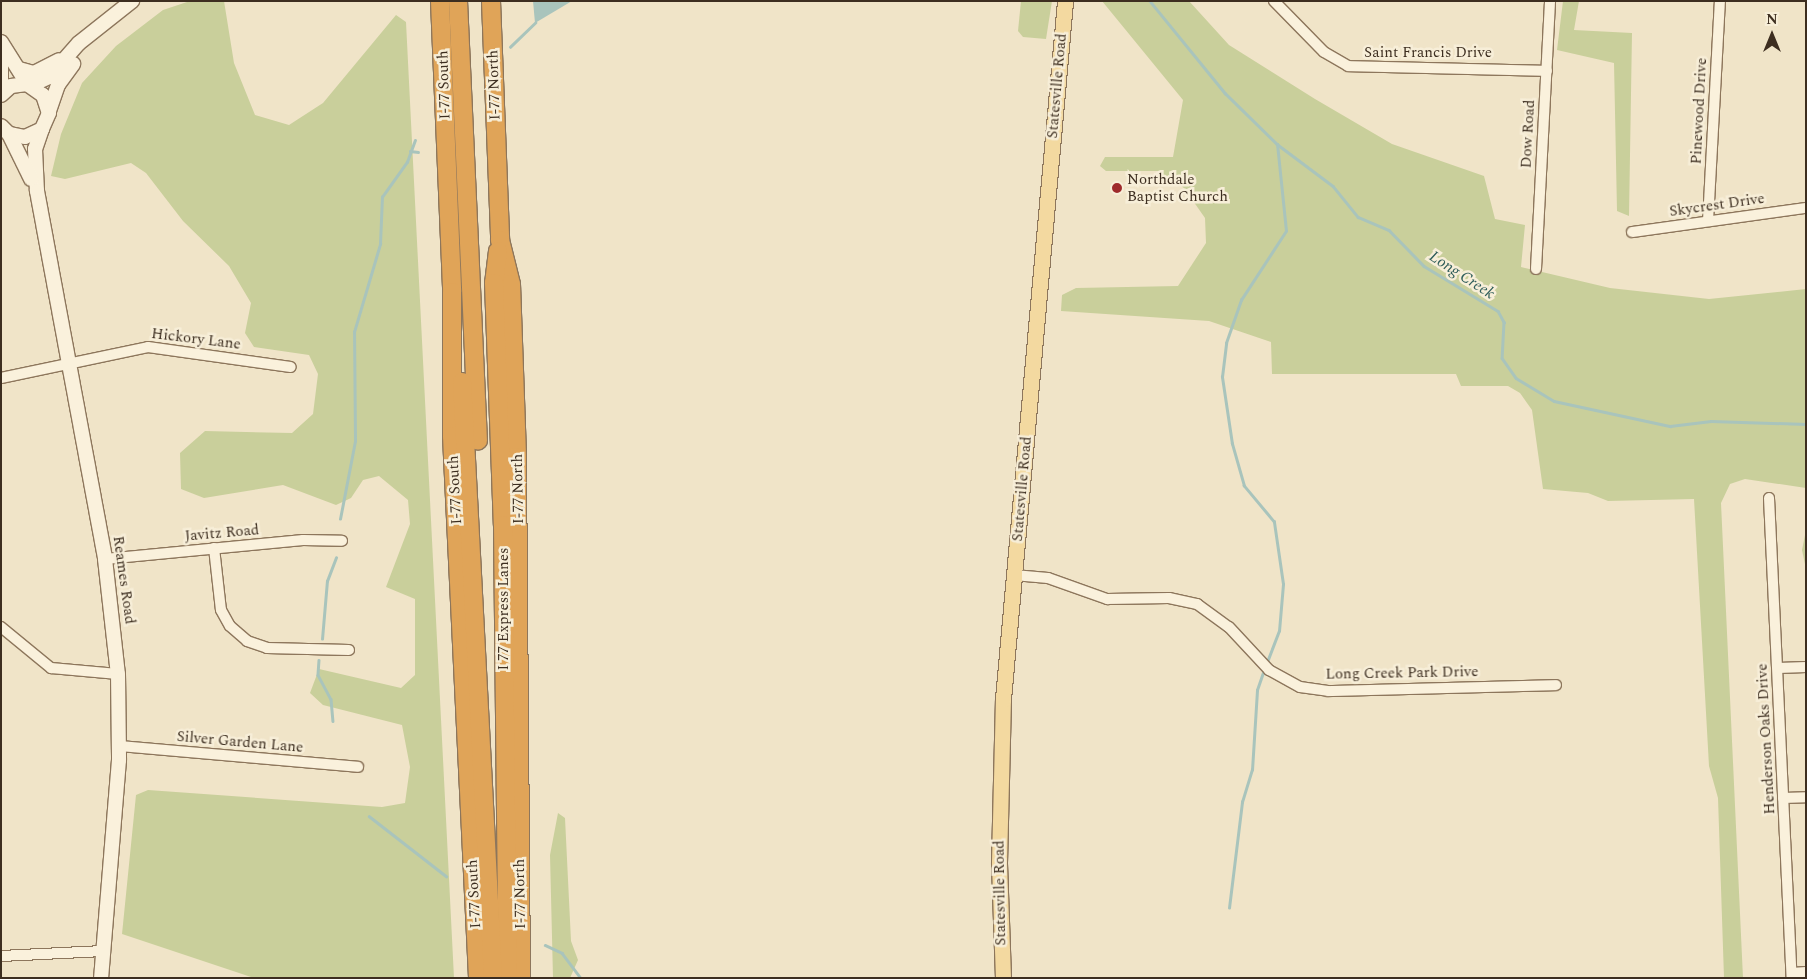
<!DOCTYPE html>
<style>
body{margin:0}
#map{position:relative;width:1807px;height:979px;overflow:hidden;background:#f0e4c8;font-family:Spectral,serif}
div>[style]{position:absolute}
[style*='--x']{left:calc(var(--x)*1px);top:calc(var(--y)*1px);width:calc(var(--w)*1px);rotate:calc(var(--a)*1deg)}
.green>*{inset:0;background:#c9cf9b}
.water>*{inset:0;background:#a9c4bc}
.stream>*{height:2.5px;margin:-1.25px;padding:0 1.25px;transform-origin:1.25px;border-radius:1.25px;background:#a9c4bc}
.roads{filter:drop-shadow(1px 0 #8d765c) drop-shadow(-1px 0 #8d765c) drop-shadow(0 1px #8d765c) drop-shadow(0 -1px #8d765c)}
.street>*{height:10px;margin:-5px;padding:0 5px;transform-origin:5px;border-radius:5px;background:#faf1dc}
.secondary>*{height:14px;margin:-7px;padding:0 7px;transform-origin:7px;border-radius:7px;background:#faf1dc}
.primary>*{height:15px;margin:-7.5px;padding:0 7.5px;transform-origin:7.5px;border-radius:7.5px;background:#f3d9a0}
.highway>*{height:18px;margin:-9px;padding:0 9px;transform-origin:9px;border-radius:9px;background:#e0a458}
.dots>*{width:14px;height:14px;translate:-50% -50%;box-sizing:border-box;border:2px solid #f7eed8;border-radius:50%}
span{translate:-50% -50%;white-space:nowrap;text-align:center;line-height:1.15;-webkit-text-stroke:5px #f7eed8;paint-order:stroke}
.street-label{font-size:15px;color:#3d2e20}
.poi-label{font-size:15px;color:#3d2e20}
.left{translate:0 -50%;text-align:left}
.water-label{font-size:16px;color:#2f5d5a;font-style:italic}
.frame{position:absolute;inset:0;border:2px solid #3d2e20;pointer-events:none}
.north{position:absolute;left:1747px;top:10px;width:50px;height:50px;-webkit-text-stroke:4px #f7eed8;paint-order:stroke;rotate:0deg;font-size:14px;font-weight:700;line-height:20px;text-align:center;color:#3d2e20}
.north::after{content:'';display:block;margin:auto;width:18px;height:22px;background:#3d2e20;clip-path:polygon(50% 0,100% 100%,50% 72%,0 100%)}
</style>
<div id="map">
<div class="green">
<div style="clip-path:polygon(190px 1px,224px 1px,234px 63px,255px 115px,289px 125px,323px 103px,396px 15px,406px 22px,454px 978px,254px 978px,122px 934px,136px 795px,148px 790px,382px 807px,405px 803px,410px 767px,402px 725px,323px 705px,310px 693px,319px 669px,401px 688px,415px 675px,415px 599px,386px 587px,410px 524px,408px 500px,379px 476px,363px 480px,351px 498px,336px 505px,283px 485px,204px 498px,181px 489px,180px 453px,205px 431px,292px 433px,313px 414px,318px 374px,309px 355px,254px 347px,245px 333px,251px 303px,229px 266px,183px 221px,146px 173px,131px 163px,65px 179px,51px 176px,61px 134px,82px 83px,116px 46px,163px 10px)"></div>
<div style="clip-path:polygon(1021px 1px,1052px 1px,1046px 39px,1023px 37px,1018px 31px)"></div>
<div style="clip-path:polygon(1102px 1px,1189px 1px,1229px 45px,1315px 99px,1392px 144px,1484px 176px,1495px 219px,1525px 225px,1521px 267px,1610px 288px,1709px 299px,1806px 289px,1806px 488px,1745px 479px,1730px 484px,1721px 503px,1743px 978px,1724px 978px,1718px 798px,1709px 766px,1694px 499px,1608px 501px,1588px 493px,1543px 489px,1532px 410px,1520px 393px,1508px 386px,1461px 386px,1456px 374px,1272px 374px,1271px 342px,1209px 321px,1061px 311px,1062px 295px,1076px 288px,1178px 286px,1206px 243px,1205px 218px,1184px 188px,1157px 171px,1106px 171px,1100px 166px,1105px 157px,1173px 157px,1183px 100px)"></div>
<div style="clip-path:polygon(1563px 1px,1579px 1px,1574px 30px,1632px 33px,1629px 216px,1617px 211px,1614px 63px,1557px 50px)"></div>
<div style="clip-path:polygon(1806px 530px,1806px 569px,1802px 550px)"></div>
<div style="clip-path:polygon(558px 813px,565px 818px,571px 941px,578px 960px,570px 978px,553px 978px,550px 855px)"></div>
</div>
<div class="water">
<div style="clip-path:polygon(533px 1px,572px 1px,535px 23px)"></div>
</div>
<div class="stream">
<div style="--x:1150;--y:1;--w:119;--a:50.8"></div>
<div style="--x:1225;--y:93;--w:73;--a:44.4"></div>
<div style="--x:1277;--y:144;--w:70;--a:36.9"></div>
<div style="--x:1333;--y:186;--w:40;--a:51"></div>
<div style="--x:1358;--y:217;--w:34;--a:23"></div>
<div style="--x:1389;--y:230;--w:50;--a:45.8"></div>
<div style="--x:1424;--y:266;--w:87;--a:31.3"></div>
<div style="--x:1498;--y:311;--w:13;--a:61"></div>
<div style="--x:1504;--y:322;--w:36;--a:93"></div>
<div style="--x:1502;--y:358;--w:24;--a:55"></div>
<div style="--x:1516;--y:378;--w:44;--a:31.2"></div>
<div style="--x:1554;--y:401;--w:119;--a:12.2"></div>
<div style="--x:1670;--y:426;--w:41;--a:-7"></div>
<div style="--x:1711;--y:421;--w:95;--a:1.8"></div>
<div style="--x:510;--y:47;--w:35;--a:-44"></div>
<div style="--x:410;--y:151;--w:8;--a:7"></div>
<div style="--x:340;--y:519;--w:79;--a:-79.1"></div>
<div style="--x:355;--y:441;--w:109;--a:-90.5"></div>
<div style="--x:354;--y:332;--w:92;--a:-73.5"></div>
<div style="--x:380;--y:244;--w:47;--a:-87.6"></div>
<div style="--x:382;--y:197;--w:43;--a:-54.5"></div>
<div style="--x:407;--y:162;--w:23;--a:-70"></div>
<div style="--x:322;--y:639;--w:58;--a:-85.1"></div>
<div style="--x:327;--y:581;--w:25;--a:-69"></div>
<div style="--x:319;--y:660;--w:15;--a:94"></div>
<div style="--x:318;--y:675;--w:27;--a:62"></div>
<div style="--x:331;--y:699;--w:22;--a:85"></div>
<div style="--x:1267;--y:662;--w:33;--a:-69"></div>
<div style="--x:1279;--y:631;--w:47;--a:-85.1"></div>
<div style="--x:1283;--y:584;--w:63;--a:-98.3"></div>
<div style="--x:1274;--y:522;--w:47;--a:-129.8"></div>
<div style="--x:1244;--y:486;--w:44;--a:-105.9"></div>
<div style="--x:1232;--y:444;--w:68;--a:-98.5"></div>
<div style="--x:1222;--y:377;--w:34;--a:-83"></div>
<div style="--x:1226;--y:343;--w:46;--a:-70.8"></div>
<div style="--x:1241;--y:300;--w:82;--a:-56.9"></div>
<div style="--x:1286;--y:231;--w:87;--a:-95.9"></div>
<div style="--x:369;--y:816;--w:98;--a:37.9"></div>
<div style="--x:1229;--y:908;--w:107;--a:-83"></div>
<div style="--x:1242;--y:802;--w:34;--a:-73"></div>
<div style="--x:1252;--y:770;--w:80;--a:-86.4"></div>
<div style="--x:1257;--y:690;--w:21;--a:-71"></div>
<div style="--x:545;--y:945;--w:19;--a:25"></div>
<div style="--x:562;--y:953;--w:31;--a:53"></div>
</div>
<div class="roads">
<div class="street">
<div style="--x:1274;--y:1;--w:71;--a:45.6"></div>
<div style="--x:1324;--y:52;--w:28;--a:30"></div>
<div style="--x:1348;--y:66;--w:199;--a:1.4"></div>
<div style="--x:1708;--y:221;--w:220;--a:-86.9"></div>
<div style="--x:1632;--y:232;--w:176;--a:-7.9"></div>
<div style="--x:1536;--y:269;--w:268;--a:-87"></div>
<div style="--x:1;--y:378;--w:150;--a:-11.9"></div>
<div style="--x:148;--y:347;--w:144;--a:8"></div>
<div style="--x:1769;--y:498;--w:481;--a:87.3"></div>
<div style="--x:214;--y:548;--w:62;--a:83.6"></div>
<div style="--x:221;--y:610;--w:18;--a:61"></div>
<div style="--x:230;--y:626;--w:23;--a:41"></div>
<div style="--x:247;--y:641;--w:21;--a:19"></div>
<div style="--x:267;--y:648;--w:82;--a:1.4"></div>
<div style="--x:105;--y:559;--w:199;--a:-5.5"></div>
<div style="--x:303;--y:540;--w:39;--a:1"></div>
<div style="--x:1014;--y:575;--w:34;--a:5"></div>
<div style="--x:1048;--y:578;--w:63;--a:19.6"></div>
<div style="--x:1107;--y:599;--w:62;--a:-0.9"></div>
<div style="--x:1169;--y:598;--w:29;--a:12"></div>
<div style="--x:1197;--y:604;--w:39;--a:36"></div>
<div style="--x:1229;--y:627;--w:59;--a:47.1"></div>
<div style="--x:1269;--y:670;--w:35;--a:29"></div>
<div style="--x:1300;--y:687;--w:28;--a:8"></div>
<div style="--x:1328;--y:691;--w:228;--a:-1.5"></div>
<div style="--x:1;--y:627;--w:65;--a:39.4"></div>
<div style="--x:51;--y:668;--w:67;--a:5.1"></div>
<div style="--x:1778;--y:668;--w:28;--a:-2"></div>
<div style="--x:119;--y:746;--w:240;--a:5"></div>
<div style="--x:1783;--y:798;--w:23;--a:-2"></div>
<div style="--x:1;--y:956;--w:102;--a:-2.8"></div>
<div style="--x:1792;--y:973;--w:14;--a:-4"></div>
</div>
<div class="secondary">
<div style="--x:1;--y:42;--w:41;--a:57.8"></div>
<div style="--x:1;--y:62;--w:30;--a:90"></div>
<div style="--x:19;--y:69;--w:16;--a:15"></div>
<div style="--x:34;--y:73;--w:28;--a:-27"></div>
<div style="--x:32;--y:85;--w:19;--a:-25"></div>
<div style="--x:49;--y:77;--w:45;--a:-48.6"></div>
<div style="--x:79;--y:43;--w:68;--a:-38.4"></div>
<div style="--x:1;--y:95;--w:13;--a:-42"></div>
<div style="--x:11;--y:86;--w:16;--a:-7"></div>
<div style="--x:27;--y:84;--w:19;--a:35"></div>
<div style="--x:43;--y:95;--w:19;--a:72"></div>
<div style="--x:49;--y:113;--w:17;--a:114"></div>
<div style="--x:42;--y:129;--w:19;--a:155"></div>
<div style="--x:25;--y:137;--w:16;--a:-169"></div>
<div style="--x:9;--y:134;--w:11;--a:-135"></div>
<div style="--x:49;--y:111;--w:28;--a:-71"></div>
<div style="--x:58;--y:85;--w:26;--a:-54"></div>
<div style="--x:42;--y:129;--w:21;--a:109"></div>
<div style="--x:35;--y:149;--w:42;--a:87.3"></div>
<div style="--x:37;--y:191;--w:374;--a:79.5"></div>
<div style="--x:105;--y:559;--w:116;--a:83.6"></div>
<div style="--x:118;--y:674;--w:86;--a:89.3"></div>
<div style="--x:119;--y:760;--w:219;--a:94.7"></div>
<div style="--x:9;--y:134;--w:50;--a:63.9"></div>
</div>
<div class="primary">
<div style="--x:1003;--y:978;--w:116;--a:-92"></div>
<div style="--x:999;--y:862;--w:163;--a:-88.6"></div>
<div style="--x:1003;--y:699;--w:701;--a:-84.92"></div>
</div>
<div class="highway">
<div style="--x:440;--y:1;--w:291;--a:87.6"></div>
<div style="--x:452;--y:292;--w:144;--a:90"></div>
<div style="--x:452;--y:436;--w:543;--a:87.25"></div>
<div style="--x:458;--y:1;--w:440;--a:87.4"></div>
<div style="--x:491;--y:1;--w:239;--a:87.8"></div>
<div style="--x:500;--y:240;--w:45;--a:76"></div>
<div style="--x:511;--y:284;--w:173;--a:88"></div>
<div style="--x:517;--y:457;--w:521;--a:89.56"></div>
<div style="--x:498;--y:251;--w:32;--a:97"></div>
<div style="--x:494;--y:283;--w:242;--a:87.9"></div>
<div style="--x:503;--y:525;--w:453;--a:89.4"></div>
<div style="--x:462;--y:382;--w:597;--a:87.02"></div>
</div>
</div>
<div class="dots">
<div style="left:1117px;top:188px;background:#9e2a2b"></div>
</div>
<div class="street-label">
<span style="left:1428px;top:53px">Saint Francis Drive</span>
<span style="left:444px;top:85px;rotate:-92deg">I-77 South</span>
<span style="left:494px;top:85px;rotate:-92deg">I-77 North</span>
<span style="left:1057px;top:86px;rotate:-85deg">Statesville Road</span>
<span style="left:1699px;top:111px;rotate:-87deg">Pinewood Drive</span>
<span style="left:1528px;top:134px;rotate:-87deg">Dow Road</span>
<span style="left:1717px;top:205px;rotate:-8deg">Skycrest Drive</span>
<span style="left:196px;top:339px;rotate:7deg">Hickory Lane</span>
<span style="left:518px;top:489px;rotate:-91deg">I-77 North</span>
<span style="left:1022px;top:489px;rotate:-85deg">Statesville Road</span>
<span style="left:455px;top:490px;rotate:-93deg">I-77 South</span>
<span style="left:222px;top:533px;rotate:-5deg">Javitz Road</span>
<span style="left:124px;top:580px;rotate:82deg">Reames Road</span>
<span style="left:504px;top:609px;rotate:-90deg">I 77 Express Lanes</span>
<span style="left:1402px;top:673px;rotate:-1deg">Long Creek Park Drive</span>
<span style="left:1766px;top:739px;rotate:-93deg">Henderson Oaks Drive</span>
<span style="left:240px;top:742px;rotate:5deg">Silver Garden Lane</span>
<span style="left:1000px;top:893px;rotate:-91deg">Statesville Road</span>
<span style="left:474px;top:894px;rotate:-93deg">I-77 South</span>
<span style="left:520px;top:894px;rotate:-91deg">I-77 North</span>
</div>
<div class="poi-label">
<span class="left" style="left:1127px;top:188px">Northdale<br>Baptist Church</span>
</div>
<div class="water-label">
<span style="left:1462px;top:275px;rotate:33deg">Long Creek</span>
</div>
<div class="frame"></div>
<div class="north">N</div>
</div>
